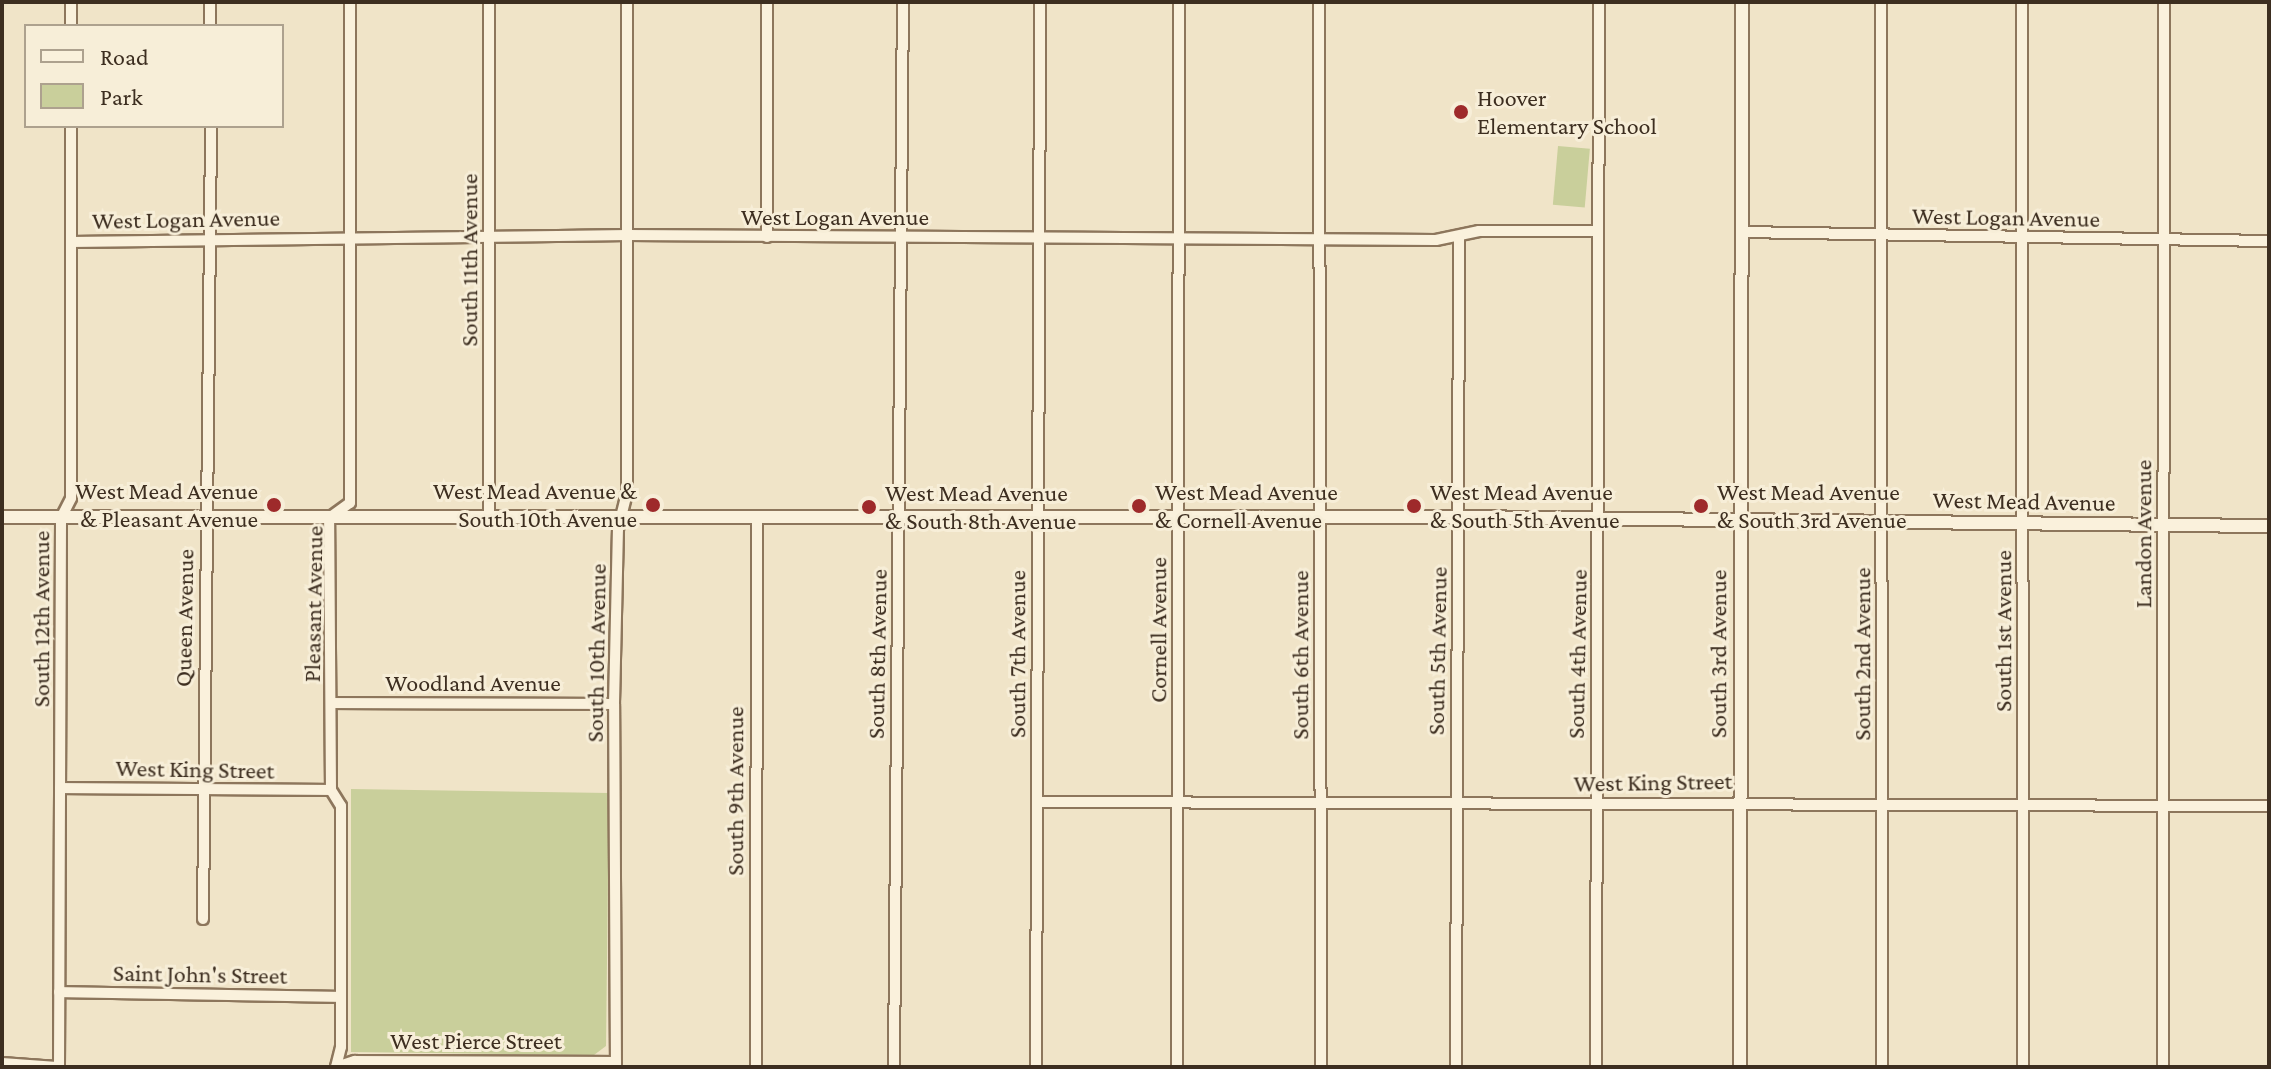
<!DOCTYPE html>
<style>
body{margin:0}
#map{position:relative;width:2271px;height:1069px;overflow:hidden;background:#f0e4c8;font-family:"Crimson Pro",serif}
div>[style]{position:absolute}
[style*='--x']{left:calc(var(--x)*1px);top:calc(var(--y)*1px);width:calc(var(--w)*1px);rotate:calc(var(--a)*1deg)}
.green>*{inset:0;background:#c9cf9b;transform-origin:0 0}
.roads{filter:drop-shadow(2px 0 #8d765c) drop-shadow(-2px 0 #8d765c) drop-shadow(0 2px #8d765c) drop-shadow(0 -2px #8d765c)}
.minor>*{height:10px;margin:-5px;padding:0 5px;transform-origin:5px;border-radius:5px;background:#faf1dc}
.tertiary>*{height:12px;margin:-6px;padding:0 6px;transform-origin:6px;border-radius:6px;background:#faf1dc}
.dots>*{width:22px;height:22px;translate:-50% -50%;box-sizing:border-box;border:4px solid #f7eed8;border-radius:50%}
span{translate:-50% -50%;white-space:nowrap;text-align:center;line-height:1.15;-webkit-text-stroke:6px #f7eed8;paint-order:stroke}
.poi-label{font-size:24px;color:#3d2e20}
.left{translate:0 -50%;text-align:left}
.right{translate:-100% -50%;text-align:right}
.street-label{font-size:24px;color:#3d2e20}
.frame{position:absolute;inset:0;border:4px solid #3d2e20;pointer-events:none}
.legend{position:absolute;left:24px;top:24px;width:260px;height:104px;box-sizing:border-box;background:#f7eed8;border:2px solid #ada18e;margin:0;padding:10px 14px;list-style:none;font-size:24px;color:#3d2e20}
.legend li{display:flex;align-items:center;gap:16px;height:40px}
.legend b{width:40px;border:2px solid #ada18e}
</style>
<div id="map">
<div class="green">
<div style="left:1558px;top:146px;width:32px;height:59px;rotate:5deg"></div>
<div style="clip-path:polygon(351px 789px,609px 793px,606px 1046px,594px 1055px,351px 1052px)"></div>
</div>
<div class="roads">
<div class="minor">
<div style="--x:71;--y:2;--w:24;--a:90"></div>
<div style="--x:210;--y:2;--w:24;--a:90"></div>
<div style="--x:767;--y:2;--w:235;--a:90"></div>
<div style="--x:1319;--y:2;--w:1065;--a:89.89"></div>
<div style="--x:1881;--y:2;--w:1065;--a:89.95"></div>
<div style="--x:2022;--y:2;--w:1065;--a:89.95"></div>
<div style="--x:1741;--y:232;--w:528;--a:0.98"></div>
<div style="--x:71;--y:242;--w:557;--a:-0.72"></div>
<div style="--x:628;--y:235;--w:808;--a:0.35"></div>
<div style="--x:1436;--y:240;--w:44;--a:-11.8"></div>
<div style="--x:1479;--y:231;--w:118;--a:0"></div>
<div style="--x:489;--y:517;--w:515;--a:-90"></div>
<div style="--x:332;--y:703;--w:282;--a:0.2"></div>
<div style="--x:60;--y:788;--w:271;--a:0.4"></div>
<div style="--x:1037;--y:802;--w:1232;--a:0.19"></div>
<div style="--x:203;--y:919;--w:793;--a:-89.42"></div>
<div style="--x:59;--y:992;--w:281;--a:1"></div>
<div style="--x:2;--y:1063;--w:55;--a:4.2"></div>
<div style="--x:59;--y:1067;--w:549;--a:-89.79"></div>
<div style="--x:61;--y:518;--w:22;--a:-63"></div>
<div style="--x:71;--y:498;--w:372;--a:-90"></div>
<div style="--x:336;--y:1067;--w:21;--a:-76"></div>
<div style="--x:341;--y:1047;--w:241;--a:-90"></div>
<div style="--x:341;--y:806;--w:19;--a:-122"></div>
<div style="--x:331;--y:790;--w:272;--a:-90.4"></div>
<div style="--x:329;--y:518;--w:26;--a:-36"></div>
<div style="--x:350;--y:503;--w:501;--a:-90"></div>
<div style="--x:336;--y:1067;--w:20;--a:-18"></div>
<div style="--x:355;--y:1061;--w:261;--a:0.2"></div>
<div style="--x:616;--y:1067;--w:363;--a:-90.3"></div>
<div style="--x:614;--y:704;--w:175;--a:-88.7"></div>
<div style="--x:618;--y:529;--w:36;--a:-76"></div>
<div style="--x:627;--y:494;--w:492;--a:-90"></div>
<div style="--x:756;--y:1067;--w:551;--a:-89.9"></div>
<div style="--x:894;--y:1067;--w:1065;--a:-89.52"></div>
<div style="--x:1036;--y:1067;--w:1065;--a:-89.78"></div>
<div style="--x:1177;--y:1067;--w:1065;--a:-89.89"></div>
<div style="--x:1456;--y:1067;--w:831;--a:-89.79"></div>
<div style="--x:1596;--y:1067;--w:1065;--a:-89.84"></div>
<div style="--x:2163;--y:1067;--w:1065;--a:-89.95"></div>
</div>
<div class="tertiary">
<div style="--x:2;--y:517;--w:1457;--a:0"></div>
<div style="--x:1459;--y:517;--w:810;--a:0.64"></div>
<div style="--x:1740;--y:1067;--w:1065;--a:-89.89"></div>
</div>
</div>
<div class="dots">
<div style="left:1461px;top:112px;background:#9e2a2b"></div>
<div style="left:274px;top:505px;background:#9e2a2b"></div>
<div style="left:653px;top:505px;background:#9e2a2b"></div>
<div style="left:1139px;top:506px;background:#9e2a2b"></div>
<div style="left:1414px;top:506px;background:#9e2a2b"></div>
<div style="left:1701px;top:506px;background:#9e2a2b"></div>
<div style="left:869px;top:507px;background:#9e2a2b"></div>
</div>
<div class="poi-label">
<span class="left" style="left:1477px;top:112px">Hoover<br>Elementary School</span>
<span class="right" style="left:258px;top:505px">West Mead Avenue<br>&amp; Pleasant Avenue</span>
<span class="right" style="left:637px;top:505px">West Mead Avenue &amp;<br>South 10th Avenue</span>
<span class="left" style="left:1155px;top:506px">West Mead Avenue<br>&amp; Cornell Avenue</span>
<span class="left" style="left:1430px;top:506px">West Mead Avenue<br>&amp; South 5th Avenue</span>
<span class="left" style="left:1717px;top:506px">West Mead Avenue<br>&amp; South 3rd Avenue</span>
<span class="left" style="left:885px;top:507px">West Mead Avenue<br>&amp; South 8th Avenue</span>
</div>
<div class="street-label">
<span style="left:835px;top:217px">West Logan Avenue</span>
<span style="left:2006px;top:217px;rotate:1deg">West Logan Avenue</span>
<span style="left:186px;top:219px;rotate:-1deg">West Logan Avenue</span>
<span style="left:469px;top:260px;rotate:-90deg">South 11th Avenue</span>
<span style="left:2024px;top:501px;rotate:1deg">West Mead Avenue</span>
<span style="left:2143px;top:534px;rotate:-90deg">Landon Avenue</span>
<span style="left:313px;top:604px;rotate:-89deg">Pleasant Avenue</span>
<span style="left:184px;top:618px;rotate:-89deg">Queen Avenue</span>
<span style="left:41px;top:619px;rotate:-90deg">South 12th Avenue</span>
<span style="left:1158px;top:630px;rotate:-90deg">Cornell Avenue</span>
<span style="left:2003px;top:631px;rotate:-90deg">South 1st Avenue</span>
<span style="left:1437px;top:651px;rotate:-89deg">South 5th Avenue</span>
<span style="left:596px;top:653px;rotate:-89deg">South 10th Avenue</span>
<span style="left:877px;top:654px;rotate:-89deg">South 8th Avenue</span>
<span style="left:1017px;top:654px;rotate:-90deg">South 7th Avenue</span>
<span style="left:1577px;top:654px;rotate:-89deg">South 4th Avenue</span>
<span style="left:1718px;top:654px;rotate:-90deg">South 3rd Avenue</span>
<span style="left:1862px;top:654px;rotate:-90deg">South 2nd Avenue</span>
<span style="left:1300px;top:655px;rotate:-90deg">South 6th Avenue</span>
<span style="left:473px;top:683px">Woodland Avenue</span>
<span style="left:195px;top:769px;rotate:1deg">West King Street</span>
<span style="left:1653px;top:782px;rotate:-1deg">West King Street</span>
<span style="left:735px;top:791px;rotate:-90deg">South 9th Avenue</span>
<span style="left:200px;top:974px;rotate:1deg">Saint John's Street</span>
<span style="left:476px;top:1041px">West Pierce Street</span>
</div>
<div class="frame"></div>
<ul class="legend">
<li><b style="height:10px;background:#faf1dc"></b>Road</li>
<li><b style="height:22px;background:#c9cf9b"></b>Park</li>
</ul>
</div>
